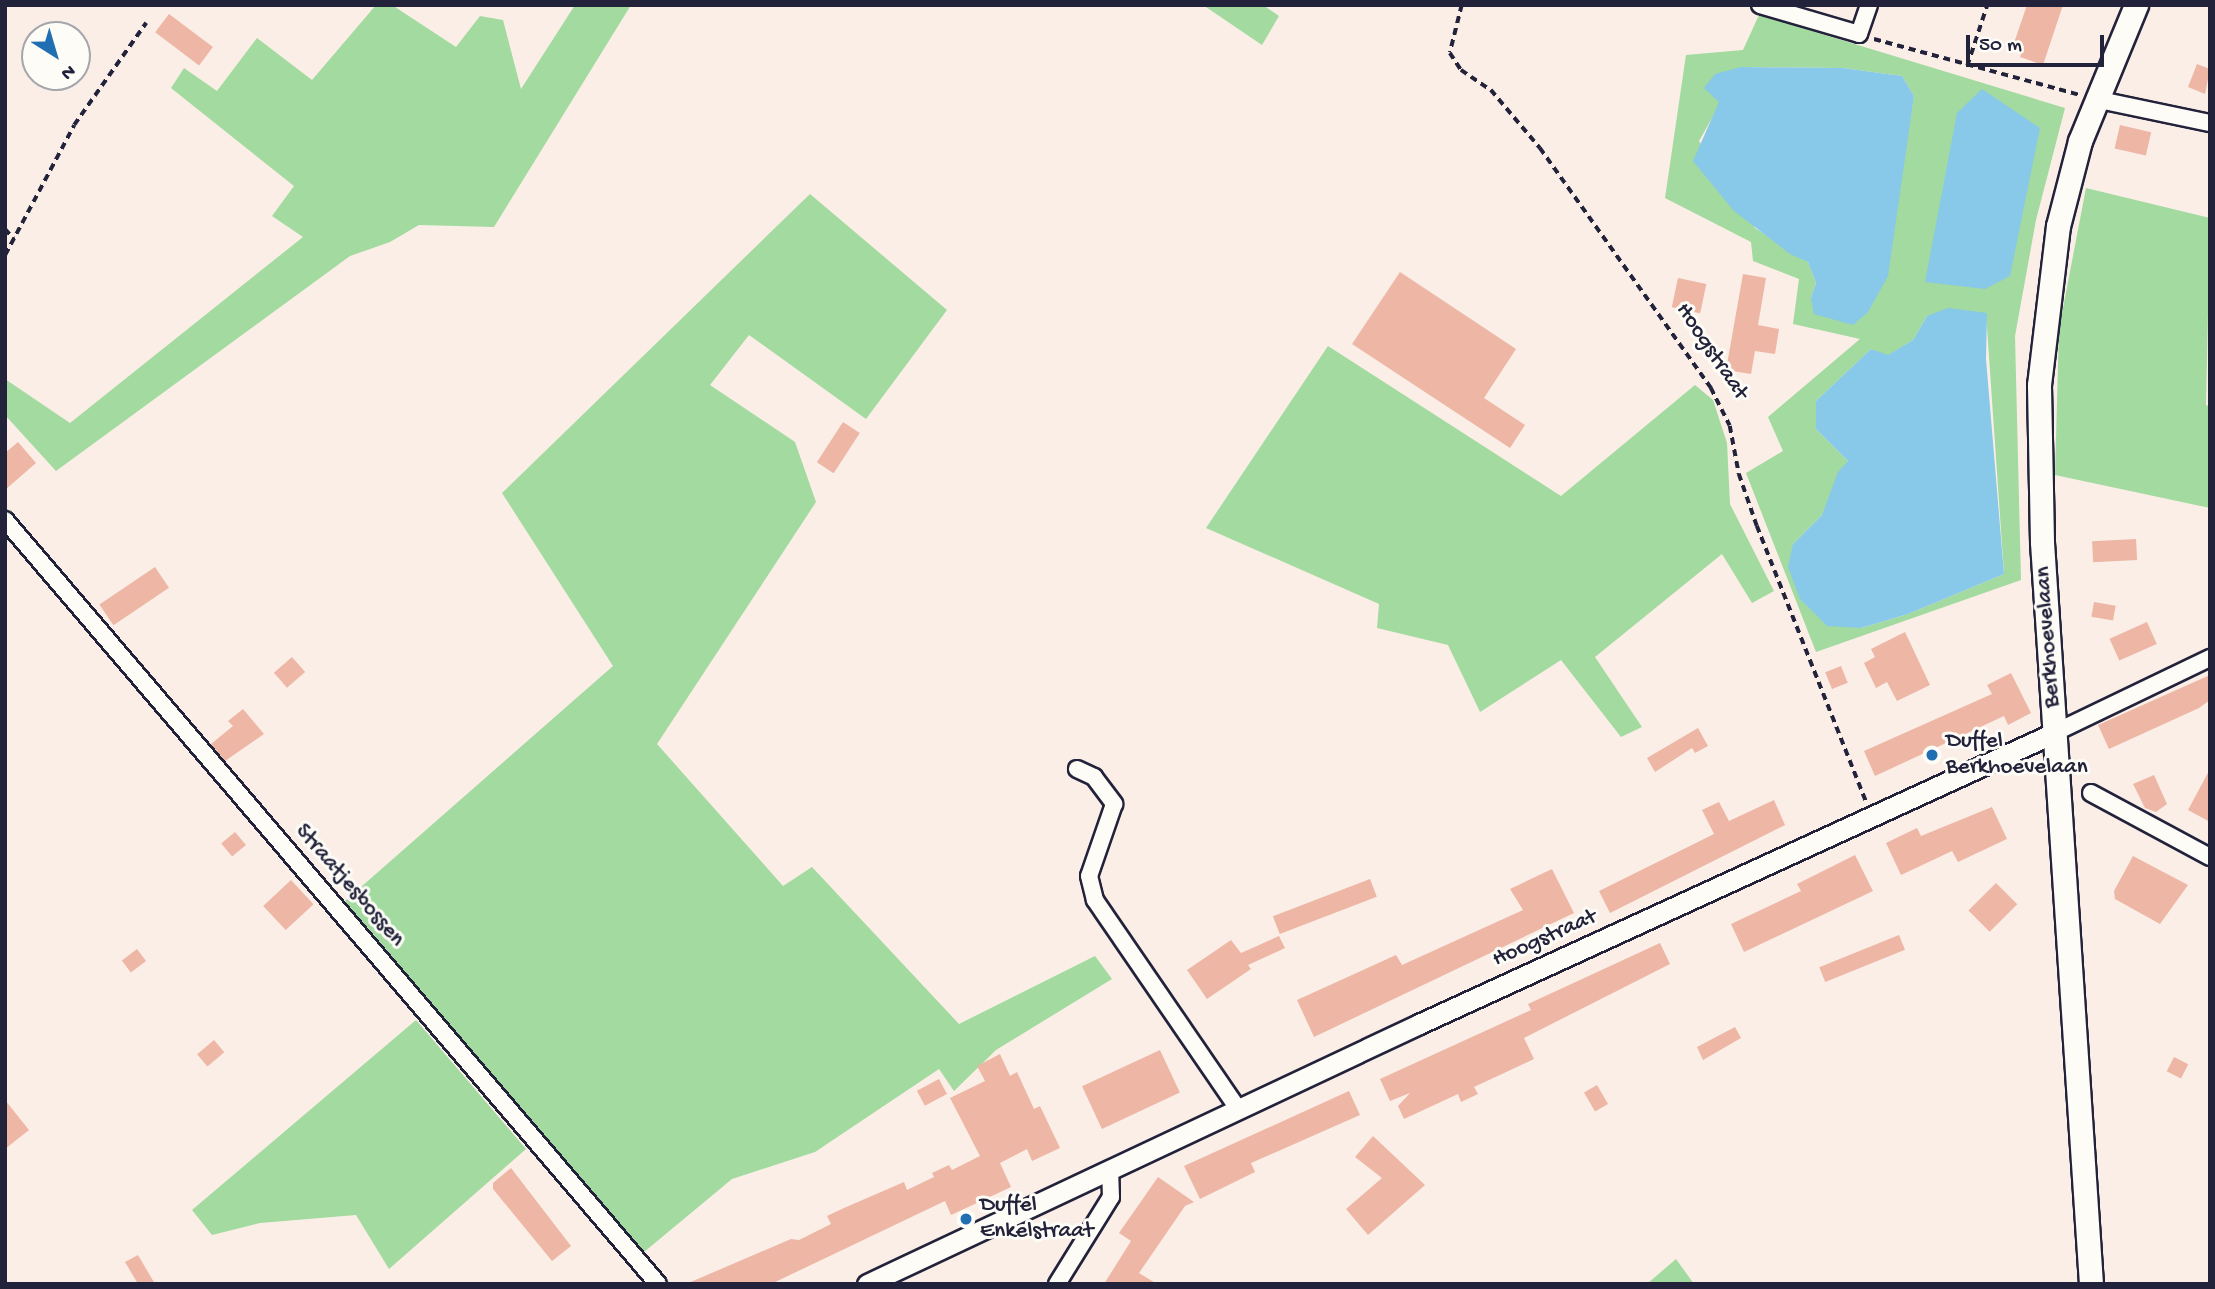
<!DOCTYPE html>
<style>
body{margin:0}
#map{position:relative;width:2215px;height:1289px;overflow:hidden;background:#faeee7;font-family:"Gochi Hand",sans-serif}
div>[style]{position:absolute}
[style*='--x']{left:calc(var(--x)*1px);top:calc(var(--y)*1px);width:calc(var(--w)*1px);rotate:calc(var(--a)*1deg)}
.green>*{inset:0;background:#a2da9f}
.water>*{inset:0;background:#88c8e9}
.building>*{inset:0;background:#eeb6a5;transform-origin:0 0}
.path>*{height:3.5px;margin-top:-1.75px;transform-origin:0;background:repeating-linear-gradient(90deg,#22223b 0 7px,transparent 0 12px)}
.roads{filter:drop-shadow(2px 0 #22223b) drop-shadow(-2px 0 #22223b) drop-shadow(0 2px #22223b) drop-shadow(0 -2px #22223b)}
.minor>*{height:16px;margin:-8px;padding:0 8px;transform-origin:8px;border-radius:8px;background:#fdfcf7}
.tertiary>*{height:19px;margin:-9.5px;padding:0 9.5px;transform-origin:9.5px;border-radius:9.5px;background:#fdfcf7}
.secondary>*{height:23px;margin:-11.5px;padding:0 11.5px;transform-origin:11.5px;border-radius:11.5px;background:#fdfcf7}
.dots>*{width:19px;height:19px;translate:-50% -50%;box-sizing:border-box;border:4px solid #fdfcf7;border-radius:50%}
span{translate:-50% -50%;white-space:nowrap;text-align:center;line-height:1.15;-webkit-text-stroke:6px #fdfcf7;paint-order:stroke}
.street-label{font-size:23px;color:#22223b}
.poi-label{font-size:23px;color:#22223b}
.left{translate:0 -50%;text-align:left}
.frame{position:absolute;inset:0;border:7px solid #22223b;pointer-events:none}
.north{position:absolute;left:21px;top:21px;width:70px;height:70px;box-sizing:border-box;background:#fdfcf7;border:2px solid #a5a5ac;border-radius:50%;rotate:143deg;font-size:19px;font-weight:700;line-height:28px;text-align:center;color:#22223b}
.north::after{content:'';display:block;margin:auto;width:24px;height:32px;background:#1f6fb2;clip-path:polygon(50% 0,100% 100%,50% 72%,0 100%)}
.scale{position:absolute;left:1966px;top:35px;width:138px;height:32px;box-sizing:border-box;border:4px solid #22223b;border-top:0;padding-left:9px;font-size:21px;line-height:24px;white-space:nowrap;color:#22223b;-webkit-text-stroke:5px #fdfcf7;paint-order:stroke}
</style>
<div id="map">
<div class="green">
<div style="clip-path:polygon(376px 5px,392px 5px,456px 47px,480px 16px,503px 20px,521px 89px,575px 5px,631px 5px,494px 227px,419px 225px,390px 242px,350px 256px,56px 471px,5px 415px,5px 379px,70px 423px,303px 237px,272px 216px,294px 186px,171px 88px,184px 68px,217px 91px,257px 38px,312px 80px)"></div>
<div style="clip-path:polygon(1203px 5px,1263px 5px,1279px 16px,1262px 45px)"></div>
<div style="clip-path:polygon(evenodd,1759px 15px,2065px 108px,2036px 220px,2015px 336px,2021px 580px,1816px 652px,1746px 473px,1783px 451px,1768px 417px,1860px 339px,1793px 324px,1799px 279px,1753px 261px,1751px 242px,1665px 198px,1686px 55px,1743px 50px,1759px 15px,1741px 67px,1843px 68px,1902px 76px,1914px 96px,1905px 150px,1811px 298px,1816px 283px,1808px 262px,1755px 228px,1699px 141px,1741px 67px,1759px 15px,1986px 313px,2004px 574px,1908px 614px,1861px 628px,1793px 544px,1822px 515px,1848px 461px,1816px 429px,1816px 401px,1871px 349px,1887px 356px,1913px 340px,1927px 316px,1986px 313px)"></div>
<div style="clip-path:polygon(2086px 188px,2210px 218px,2206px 405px,2210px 407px,2210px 508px,2055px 475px,2059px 329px)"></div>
<div style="clip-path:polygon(810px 194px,947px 310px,866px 419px,749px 335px,710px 385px,795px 442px,816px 502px,657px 744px,783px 886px,812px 867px,959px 1024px,1095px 956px,1112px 979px,996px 1050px,954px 1091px,939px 1069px,815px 1152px,732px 1179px,644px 1252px,345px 901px,613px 666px,502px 493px)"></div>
<div style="clip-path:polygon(1328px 346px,1561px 496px,1695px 385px,1713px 400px,1727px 443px,1730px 504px,1774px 591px,1752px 603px,1722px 554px,1595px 657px,1642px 727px,1621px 737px,1561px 660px,1480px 712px,1448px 645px,1377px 628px,1379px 604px,1206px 528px)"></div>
<div style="clip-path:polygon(416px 1020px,526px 1149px,389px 1269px,356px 1215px,260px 1223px,212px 1235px,192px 1210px)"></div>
<div style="clip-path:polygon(1676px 1259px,1694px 1284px,1647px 1284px)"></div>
</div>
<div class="water">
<div style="clip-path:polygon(1741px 67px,1843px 68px,1902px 76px,1914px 96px,1888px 276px,1868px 312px,1853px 325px,1814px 314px,1811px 298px,1816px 283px,1808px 262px,1790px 254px,1734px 211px,1693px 161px,1719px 102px,1704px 88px,1715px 74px)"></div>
<div style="clip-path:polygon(1982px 89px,2040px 128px,2010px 276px,1985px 289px,1925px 282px,1957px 113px)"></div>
<div style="clip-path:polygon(1948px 308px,1987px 313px,1986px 359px,2004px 574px,1908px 614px,1861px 628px,1827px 626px,1800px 599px,1788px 567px,1793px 544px,1822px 515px,1838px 472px,1848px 461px,1816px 429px,1816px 401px,1871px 349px,1888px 355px,1913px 340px,1927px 316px)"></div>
</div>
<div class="building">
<div style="clip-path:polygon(2027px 5px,2063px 5px,2043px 65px,2020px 57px,2024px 46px,2014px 43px)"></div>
<div style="left:169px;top:14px;width:55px;height:23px;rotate:37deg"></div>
<div style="clip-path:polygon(2197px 64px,2210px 69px,2205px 94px,2188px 87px)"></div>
<div style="left:2120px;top:125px;width:32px;height:24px;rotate:13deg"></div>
<div style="clip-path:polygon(1400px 272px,1516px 349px,1484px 398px,1525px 425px,1510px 448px,1352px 344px)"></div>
<div style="clip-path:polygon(1743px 274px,1766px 278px,1758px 325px,1779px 329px,1775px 354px,1755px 351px,1751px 374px,1726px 370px)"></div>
<div style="left:1678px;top:278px;width:29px;height:30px;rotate:12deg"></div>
<div style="left:843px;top:422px;width:20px;height:48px;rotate:33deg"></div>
<div style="clip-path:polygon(18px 442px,36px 463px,5px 490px,5px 453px)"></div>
<div style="left:2136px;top:539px;width:21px;height:44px;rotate:87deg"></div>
<div style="left:155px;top:567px;width:25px;height:67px;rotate:56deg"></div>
<div style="left:2094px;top:602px;width:22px;height:15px;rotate:10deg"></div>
<div style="left:2147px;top:622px;width:24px;height:41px;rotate:66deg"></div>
<div style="clip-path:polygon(1905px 632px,1930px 685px,1897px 701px,1887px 682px,1876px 688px,1864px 663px,1875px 657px,1871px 649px)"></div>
<div style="left:292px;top:657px;width:20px;height:24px;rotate:49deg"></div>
<div style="left:1841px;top:666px;width:18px;height:17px;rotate:68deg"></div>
<div style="clip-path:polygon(2011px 673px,2031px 713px,2008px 725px,2004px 716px,1875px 776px,1864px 751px,1992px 694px,1987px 685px)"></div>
<div style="clip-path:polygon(2210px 675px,2210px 700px,2199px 708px,2109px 749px,2098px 725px)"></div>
<div style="clip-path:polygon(243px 709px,264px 734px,225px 761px,211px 744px,233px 726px,228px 721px)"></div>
<div style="clip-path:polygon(1698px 728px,1708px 746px,1695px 753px,1692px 748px,1655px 772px,1647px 758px)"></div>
<div style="clip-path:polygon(2210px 769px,2210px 822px,2188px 810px)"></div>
<div style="clip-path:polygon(2154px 775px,2167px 804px,2156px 812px,2145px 808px,2133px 784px)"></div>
<div style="clip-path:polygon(1774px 800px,1785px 825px,1610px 913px,1599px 891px,1714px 834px,1702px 810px,1719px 802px,1729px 821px)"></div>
<div style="clip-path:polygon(1992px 807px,2007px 839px,1958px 862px,1952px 851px,1901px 875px,1886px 843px,1917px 828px,1921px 836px)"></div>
<div style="left:235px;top:832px;width:17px;height:18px;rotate:50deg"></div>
<div style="clip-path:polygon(1855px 855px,1873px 891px,1744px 952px,1731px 924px,1801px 891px,1797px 884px)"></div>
<div style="clip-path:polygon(2133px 856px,2188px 885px,2160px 924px,2115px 899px,2114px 891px)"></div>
<div style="clip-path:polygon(1552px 869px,1574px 913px,1314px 1037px,1297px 1000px,1396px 955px,1402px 965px,1523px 910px,1510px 889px)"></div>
<div style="left:1370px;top:879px;width:19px;height:104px;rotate:69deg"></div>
<div style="left:291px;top:880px;width:33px;height:38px;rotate:47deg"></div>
<div style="left:1996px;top:883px;width:30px;height:39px;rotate:45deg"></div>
<div style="left:1899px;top:935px;width:16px;height:86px;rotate:68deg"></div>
<div style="clip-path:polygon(1279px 936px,1285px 948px,1248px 965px,1251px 969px,1207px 999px,1187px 970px,1231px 940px,1241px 953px)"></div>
<div style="clip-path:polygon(1660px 943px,1670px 964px,1524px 1038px,1534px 1059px,1474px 1087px,1478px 1094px,1461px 1102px,1458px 1094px,1404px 1119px,1398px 1106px,1410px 1093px,1390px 1101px,1380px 1079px,1531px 1010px,1528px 1004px)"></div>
<div style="left:137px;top:949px;width:15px;height:19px;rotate:53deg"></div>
<div style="clip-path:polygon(1735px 1027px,1741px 1038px,1703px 1060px,1697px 1047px)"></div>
<div style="left:214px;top:1040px;width:16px;height:22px;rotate:50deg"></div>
<div style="left:1160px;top:1050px;width:47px;height:86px;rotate:65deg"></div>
<div style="clip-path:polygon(1000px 1054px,1010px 1076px,1017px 1072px,1034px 1109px,1040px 1106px,1060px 1148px,1032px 1161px,1027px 1149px,1000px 1163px,1011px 1187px,951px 1215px,945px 1201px,771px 1284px,686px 1284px,791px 1239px,799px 1240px,831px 1224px,827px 1216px,844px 1208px,904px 1182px,907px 1190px,934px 1177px,932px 1173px,949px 1165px,952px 1170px,980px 1156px,950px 1098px,985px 1081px,977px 1066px)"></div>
<div style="left:2174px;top:1057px;width:16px;height:16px;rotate:27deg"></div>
<div style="left:939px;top:1079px;width:17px;height:25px;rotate:62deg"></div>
<div style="left:1597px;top:1085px;width:22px;height:15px;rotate:60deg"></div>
<div style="clip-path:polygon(1349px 1091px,1360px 1115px,1251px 1163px,1255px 1172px,1200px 1199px,1184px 1166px)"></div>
<div style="clip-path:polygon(5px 1100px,29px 1130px,5px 1149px)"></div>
<div style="clip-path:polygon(1373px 1136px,1425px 1185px,1368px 1235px,1346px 1209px,1382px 1178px,1355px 1157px)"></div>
<div style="clip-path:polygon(511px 1168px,571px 1246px,552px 1261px,493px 1189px,493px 1183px)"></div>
<div style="clip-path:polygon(1158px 1177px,1194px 1202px,1185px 1206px,1139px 1273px,1157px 1284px,1104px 1284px,1131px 1241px,1119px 1233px)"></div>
<div style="clip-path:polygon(138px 1255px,155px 1284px,138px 1284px,125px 1262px)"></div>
</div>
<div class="path">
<div style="--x:1462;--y:5;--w:49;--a:104"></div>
<div style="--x:1450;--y:53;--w:20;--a:57"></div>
<div style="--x:1461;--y:70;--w:36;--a:34"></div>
<div style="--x:1491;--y:90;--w:76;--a:49.8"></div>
<div style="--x:1540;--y:148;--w:295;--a:54.5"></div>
<div style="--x:1711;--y:388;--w:42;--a:63.4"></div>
<div style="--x:1730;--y:426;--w:49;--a:79.4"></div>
<div style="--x:1739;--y:474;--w:55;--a:70.9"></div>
<div style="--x:1757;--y:526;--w:296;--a:68.4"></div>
<div style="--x:1874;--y:39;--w:213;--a:15.2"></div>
<div style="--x:1967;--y:66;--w:64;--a:-71.8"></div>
<div style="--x:5;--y:229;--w:13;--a:48"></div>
<div style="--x:5;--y:255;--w:147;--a:-62"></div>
<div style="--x:74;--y:125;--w:125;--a:-54.8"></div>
<div style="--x:2022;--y:769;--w:12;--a:9"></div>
<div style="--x:2034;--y:771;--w:4;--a:-63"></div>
</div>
<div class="roads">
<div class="minor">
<div style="--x:1760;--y:5;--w:103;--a:16.3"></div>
<div style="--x:1859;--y:34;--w:31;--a:-71"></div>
<div style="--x:2095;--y:99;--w:117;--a:11.8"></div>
<div style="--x:5;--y:520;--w:1005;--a:49.48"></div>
<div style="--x:2056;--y:732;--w:171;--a:-25.7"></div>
<div style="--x:1077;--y:769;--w:19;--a:25"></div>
<div style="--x:1094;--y:777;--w:34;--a:53"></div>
<div style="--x:1114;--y:804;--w:76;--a:109.1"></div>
<div style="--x:1089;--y:876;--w:25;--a:76"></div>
<div style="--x:1095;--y:900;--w:253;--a:55.6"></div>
<div style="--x:2091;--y:793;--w:135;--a:28.3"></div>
<div style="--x:1057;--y:1284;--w:102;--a:-58.2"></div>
<div style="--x:1111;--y:1197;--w:27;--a:-92"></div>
</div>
<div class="tertiary">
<div style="--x:867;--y:1284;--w:610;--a:-25.22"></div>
<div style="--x:1419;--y:1024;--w:701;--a:-24.63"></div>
</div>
<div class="secondary">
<div style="--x:2091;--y:1284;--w:744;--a:-93.78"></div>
<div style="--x:2042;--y:542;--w:157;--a:-91.1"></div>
<div style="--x:2039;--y:385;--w:160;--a:-83.2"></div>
<div style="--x:2058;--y:226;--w:88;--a:-75.5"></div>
<div style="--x:2080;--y:141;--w:147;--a:-67.6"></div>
</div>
</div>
<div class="dots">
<div style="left:1932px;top:755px;background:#1f6fb2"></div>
<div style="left:966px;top:1219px;background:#1f6fb2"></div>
</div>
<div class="street-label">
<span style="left:1711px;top:352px;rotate:56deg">Hoogstraat</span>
<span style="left:2049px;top:637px;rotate:-94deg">Berkhoevelaan</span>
<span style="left:349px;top:886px;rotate:49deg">Straatjesbossen</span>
<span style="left:1545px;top:939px;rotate:-24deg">Hoogstraat</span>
</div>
<div class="poi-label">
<span class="left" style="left:1946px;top:755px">Duffel<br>Berkhoevelaan</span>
<span class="left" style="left:980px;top:1219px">Duffel<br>Enkelstraat</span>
</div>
<div class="frame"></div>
<div class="north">N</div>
<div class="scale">50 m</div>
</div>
